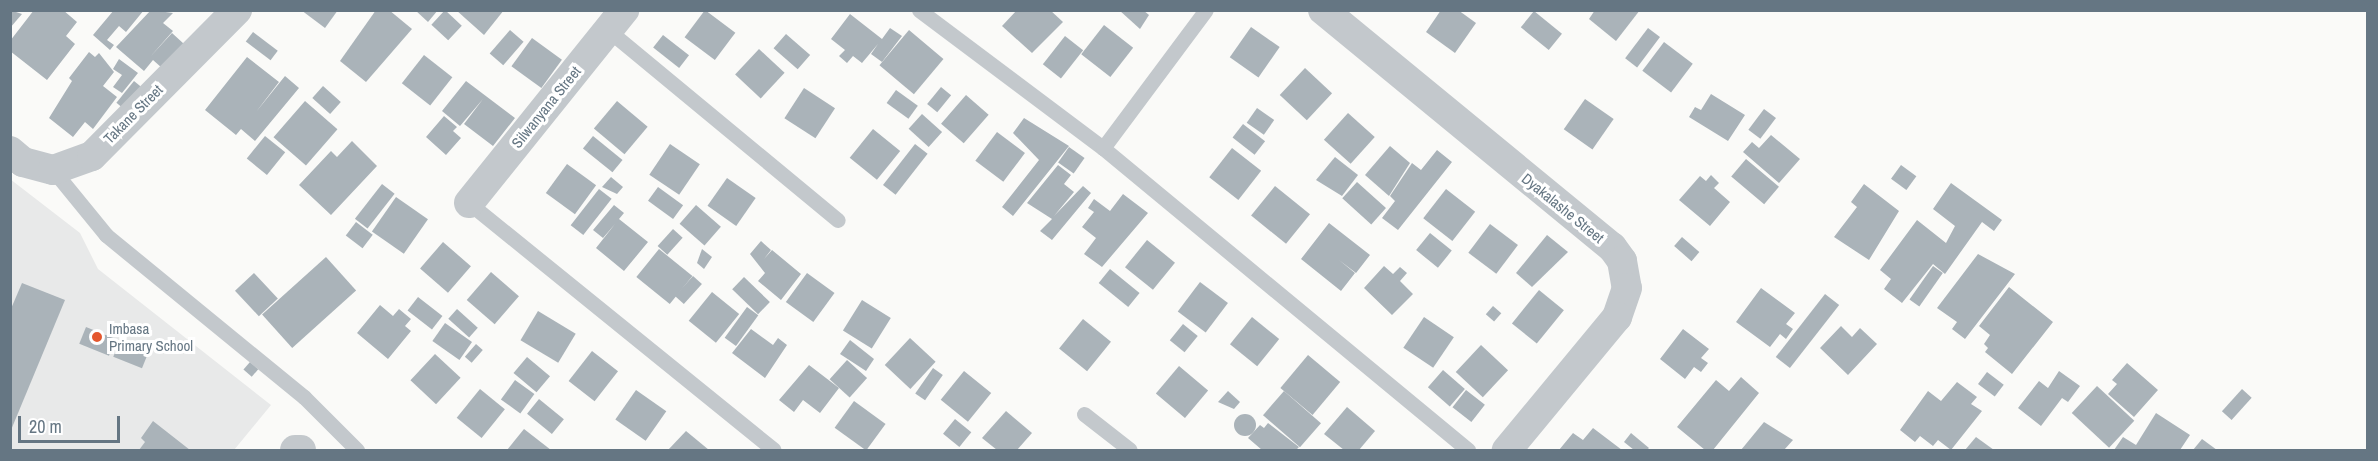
<!DOCTYPE html>
<style>
body{margin:0}
#map{position:relative;width:2378px;height:461px;overflow:hidden;background:#fafaf8;font-family:"Archivo Narrow",sans-serif}
div>[style]{position:absolute}
[style*='--x']{left:calc(var(--x)*1px);top:calc(var(--y)*1px);width:calc(var(--w)*1px);rotate:calc(var(--a)*1deg)}
.built>*{inset:0;background:#e8e9e9}
.building>*{inset:0;background:#aab3b9;transform-origin:0 0}
.round{border-radius:50%}
.service>*{height:15px;margin:-7.5px;padding:0 7.5px;transform-origin:7.5px;border-radius:7.5px;background:#c3c8cc}
.minor>*{height:30px;margin:-15px;padding:0 15px;transform-origin:15px;border-radius:15px;background:#c3c8cc}
.dots>*{width:16px;height:16px;translate:-50% -50%;box-sizing:border-box;border:3px solid #fff;border-radius:50%}
span{translate:-50% -50%;white-space:nowrap;text-align:center;line-height:1.15;-webkit-text-stroke:6px #fff;paint-order:stroke}
.street-label{font-size:15px;color:#657683}
.poi-label{font-size:15px;color:#657683}
.left{translate:0 -50%;text-align:left}
.frame{position:absolute;inset:0;border:12px solid #657683;pointer-events:none}
.scale{position:absolute;left:18px;top:416px;width:102px;height:27px;box-sizing:border-box;border:3px solid #657683;border-top:0;padding-left:8px;font-size:18px;line-height:21px;white-space:nowrap;color:#657683;-webkit-text-stroke:4px #fff;paint-order:stroke}
</style>
<div id="map">
<div class="built">
<div style="clip-path:polygon(10px 179px,80px 233px,98px 269px,271px 405px,234px 450px,11px 450px)"></div>
</div>
<div class="building">
<div style="clip-path:polygon(10px 10px,22px 14px,10px 28px)"></div>
<div style="clip-path:polygon(34px 10px,63px 10px,77px 22px,66px 36px,75px 44px,47px 80px,10px 51px,10px 41px)"></div>
<div style="clip-path:polygon(114px 10px,144px 10px,126px 32px,119px 26px,107px 40px,114px 45px,110px 50px,93px 35px)"></div>
<div style="clip-path:polygon(151px 10px,173px 13px,163px 23px,173px 31px,150px 57px,172px 33px,184px 44px,162px 68px,153px 60px,144px 71px,116px 47px)"></div>
<div style="clip-path:polygon(301px 10px,338px 10px,325px 28px)"></div>
<div style="clip-path:polygon(376px 10px,389px 10px,412px 29px,366px 82px,340px 61px)"></div>
<div style="clip-path:polygon(415px 10px,438px 10px,428px 22px)"></div>
<div style="left:445px;top:10px;width:23px;height:20px;rotate:43deg"></div>
<div style="clip-path:polygon(456px 10px,504px 10px,484px 35px)"></div>
<div style="left:705px;top:10px;width:38px;height:34px;rotate:37deg"></div>
<div style="clip-path:polygon(1017px 10px,1050px 10px,1063px 22px,1032px 53px,1002px 26px)"></div>
<div style="clip-path:polygon(1119px 10px,1143px 10px,1149px 15px,1140px 29px)"></div>
<div style="clip-path:polygon(1441px 10px,1458px 10px,1476px 23px,1455px 53px,1426px 32px)"></div>
<div style="clip-path:polygon(1595px 10px,1640px 10px,1616px 41px,1589px 19px)"></div>
<div style="left:1534px;top:11px;width:36px;height:21px;rotate:39deg"></div>
<div style="clip-path:polygon(850px 14px,882px 39px,890px 28px,902px 36px,882px 62px,871px 54px,878px 44px,862px 63px,853px 56px,847px 63px,839px 56px,845px 50px,831px 39px)"></div>
<div style="left:1104px;top:25px;width:37px;height:37px;rotate:38deg"></div>
<div style="left:1251px;top:27px;width:35px;height:37px;rotate:35deg"></div>
<div style="left:1648px;top:28px;width:15px;height:38px;rotate:37deg"></div>
<div style="left:510px;top:30px;width:18px;height:31px;rotate:41deg"></div>
<div style="left:909px;top:30px;width:45px;height:46px;rotate:40deg"></div>
<div style="left:253px;top:32px;width:31px;height:12px;rotate:37deg"></div>
<div style="left:786px;top:34px;width:32px;height:19px;rotate:41deg"></div>
<div style="left:663px;top:35px;width:33px;height:16px;rotate:38deg"></div>
<div style="left:1065px;top:36px;width:23px;height:36px;rotate:38deg"></div>
<div style="left:532px;top:38px;width:37px;height:35px;rotate:36deg"></div>
<div style="left:1664px;top:42px;width:36px;height:36px;rotate:37deg"></div>
<div style="left:759px;top:49px;width:35px;height:35px;rotate:43deg"></div>
<div style="clip-path:polygon(89px 52px,95px 57px,99px 53px,114px 72px,103px 86px,117px 97px,93px 129px,85px 122px,73px 137px,49px 118px,72px 81px,69px 78px)"></div>
<div style="left:424px;top:55px;width:36px;height:36px;rotate:38deg"></div>
<div style="clip-path:polygon(247px 57px,279px 82px,256px 112px,285px 76px,299px 88px,255px 141px,241px 129px,236px 135px,205px 110px)"></div>
<div style="clip-path:polygon(119px 59px,138px 73px,122px 93px,113px 87px,122px 75px,113px 69px)"></div>
<div style="left:1305px;top:68px;width:37px;height:37px;rotate:43deg"></div>
<div style="left:134px;top:81px;width:13px;height:28px;rotate:39deg"></div>
<div style="clip-path:polygon(466px 81px,515px 118px,493px 146px,464px 124px,483px 99px,460px 126px,442px 111px)"></div>
<div style="left:323px;top:86px;width:24px;height:16px;rotate:42deg"></div>
<div style="left:941px;top:87px;width:13px;height:22px;rotate:39deg"></div>
<div style="left:804px;top:88px;width:37px;height:36px;rotate:33deg"></div>
<div style="left:896px;top:90px;width:27px;height:16px;rotate:36deg"></div>
<div style="clip-path:polygon(1711px 94px,1745px 115px,1728px 141px,1689px 117px,1695px 107px,1701px 110px)"></div>
<div style="left:966px;top:95px;width:30px;height:38px;rotate:41deg"></div>
<div style="left:1585px;top:99px;width:35px;height:37px;rotate:35deg"></div>
<div style="left:305px;top:101px;width:43px;height:48px;rotate:41deg"></div>
<div style="left:617px;top:101px;width:40px;height:36px;rotate:40deg"></div>
<div style="left:1257px;top:108px;width:21px;height:18px;rotate:35deg"></div>
<div style="left:1764px;top:109px;width:15px;height:26px;rotate:37deg"></div>
<div style="left:1348px;top:113px;width:36px;height:36px;rotate:42deg"></div>
<div style="left:922px;top:114px;width:27px;height:20px;rotate:42deg"></div>
<div style="clip-path:polygon(444px 116px,457px 127px,453px 131px,461px 138px,446px 155px,426px 137px)"></div>
<div style="clip-path:polygon(1024px 118px,1069px 146px,1013px 216px,1002px 207px,1039px 160px,1013px 133px)"></div>
<div style="left:1243px;top:124px;width:28px;height:17px;rotate:38deg"></div>
<div style="left:873px;top:129px;width:35px;height:37px;rotate:39deg"></div>
<div style="left:997px;top:132px;width:35px;height:36px;rotate:37deg"></div>
<div style="clip-path:polygon(1771px 135px,1800px 159px,1779px 183px,1743px 152px,1752px 142px,1759px 148px)"></div>
<div style="left:265px;top:136px;width:26px;height:29px;rotate:39deg"></div>
<div style="left:593px;top:136px;width:38px;height:16px;rotate:39deg"></div>
<div style="clip-path:polygon(352px 141px,377px 166px,331px 215px,299px 185px,331px 151px,337px 157px)"></div>
<div style="left:670px;top:144px;width:36px;height:37px;rotate:34deg"></div>
<div style="left:915px;top:144px;width:16px;height:52px;rotate:38deg"></div>
<div style="clip-path:polygon(1390px 146px,1410px 163px,1389px 196px,1365px 175px)"></div>
<div style="left:1069px;top:147px;width:19px;height:19px;rotate:35deg"></div>
<div style="left:1232px;top:148px;width:37px;height:37px;rotate:38deg"></div>
<div style="clip-path:polygon(1437px 150px,1452px 162px,1398px 230px,1382px 218px,1395px 201px,1390px 196px,1412px 163px,1421px 170px)"></div>
<div style="clip-path:polygon(1335px 157px,1358px 175px,1342px 196px,1316px 180px)"></div>
<div style="left:1746px;top:159px;width:43px;height:23px;rotate:40deg"></div>
<div style="left:567px;top:164px;width:36px;height:36px;rotate:36deg"></div>
<div style="clip-path:polygon(1058px 165px,1071px 175px,1064px 184px,1074px 192px,1054px 216px,1083px 186px,1091px 193px,1052px 240px,1040px 231px,1052px 219px,1027px 203px)"></div>
<div style="left:1901px;top:165px;width:19px;height:17px;rotate:36deg"></div>
<div style="clip-path:polygon(1711px 175px,1719px 183px,1714px 188px,1730px 202px,1710px 226px,1679px 200px,1700px 176px,1706px 181px)"></div>
<div style="clip-path:polygon(611px 177px,623px 187px,617px 194px,602px 187px)"></div>
<div style="left:727px;top:178px;width:35px;height:34px;rotate:35deg"></div>
<div style="left:1357px;top:182px;width:39px;height:22px;rotate:42deg"></div>
<div style="clip-path:polygon(1951px 183px,2002px 220px,1994px 231px,1982px 222px,1945px 274px,1933px 264px,1902px 303px,1884px 289px,1891px 279px,1880px 270px,1917px 220px,1946px 243px,1955px 226px,1933px 209px)"></div>
<div style="left:382px;top:184px;width:16px;height:44px;rotate:38deg"></div>
<div style="clip-path:polygon(1864px 184px,1899px 211px,1869px 260px,1834px 237px,1857px 207px,1870px 218px,1851px 202px)"></div>
<div style="left:1275px;top:186px;width:45px;height:38px;rotate:39deg"></div>
<div style="left:658px;top:187px;width:31px;height:17px;rotate:36deg"></div>
<div style="left:599px;top:189px;width:16px;height:46px;rotate:38deg"></div>
<div style="left:1446px;top:189px;width:37px;height:37px;rotate:38deg"></div>
<div style="clip-path:polygon(1123px 194px,1148px 213px,1102px 267px,1084px 254px,1096px 238px,1082px 227px,1094px 212px,1088px 208px,1094px 199px,1110px 211px)"></div>
<div style="left:396px;top:197px;width:39px;height:42px;rotate:35deg"></div>
<div style="clip-path:polygon(614px 205px,624px 213px,619px 219px,648px 242px,624px 271px,596px 248px,615px 224px,603px 238px,593px 230px)"></div>
<div style="left:696px;top:205px;width:33px;height:25px;rotate:41deg"></div>
<div style="left:356px;top:222px;width:21px;height:17px;rotate:37deg"></div>
<div style="clip-path:polygon(1329px 223px,1370px 255px,1356px 273px,1339px 260px,1355px 273px,1341px 291px,1301px 259px)"></div>
<div style="left:1490px;top:224px;width:35px;height:36px;rotate:37deg"></div>
<div style="left:673px;top:229px;width:13px;height:23px;rotate:42deg"></div>
<div style="left:1430px;top:233px;width:28px;height:22px;rotate:39deg"></div>
<div style="clip-path:polygon(1547px 235px,1568px 252px,1532px 287px,1516px 273px)"></div>
<div style="left:1682px;top:237px;width:23px;height:12px;rotate:41deg"></div>
<div style="left:1147px;top:240px;width:36px;height:35px;rotate:39deg"></div>
<div style="clip-path:polygon(761px 241px,771px 250px,764px 259px,772px 250px,801px 274px,781px 300px,758px 281px,765px 273px,750px 254px)"></div>
<div style="left:443px;top:242px;width:37px;height:35px;rotate:41deg"></div>
<div style="left:659px;top:249px;width:43px;height:36px;rotate:39deg"></div>
<div style="clip-path:polygon(702px 249px,712px 257px,704px 269px,697px 263px)"></div>
<div style="clip-path:polygon(1978px 254px,2015px 274px,1965px 339px,1952px 329px,1957px 322px,1937px 308px)"></div>
<div style="left:326px;top:257px;width:45px;height:86px;rotate:48deg"></div>
<div style="clip-path:polygon(1384px 266px,1393px 274px,1400px 267px,1407px 273px,1400px 281px,1413px 294px,1392px 315px,1364px 288px)"></div>
<div style="left:1933px;top:266px;width:12px;height:41px;rotate:35deg"></div>
<div style="left:1110px;top:269px;width:38px;height:18px;rotate:39deg"></div>
<div style="left:491px;top:272px;width:37px;height:37px;rotate:41deg"></div>
<div style="left:254px;top:273px;width:35px;height:26px;rotate:47deg"></div>
<div style="left:807px;top:273px;width:34px;height:36px;rotate:36deg"></div>
<div style="left:693px;top:276px;width:12px;height:27px;rotate:42deg"></div>
<div style="left:744px;top:277px;width:36px;height:17px;rotate:44deg"></div>
<div style="left:1200px;top:282px;width:35px;height:37px;rotate:37deg"></div>
<div style="clip-path:polygon(22px 283px,65px 300px,11px 430px,10px 311px)"></div>
<div style="clip-path:polygon(2009px 287px,2053px 322px,2012px 374px,1985px 352px,1988px 348px,1984px 344px,1990px 335px,1979px 326px)"></div>
<div style="clip-path:polygon(1761px 288px,1795px 313px,1786px 324px,1793px 329px,1786px 339px,1780px 334px,1770px 347px,1736px 322px)"></div>
<div style="left:1539px;top:290px;width:32px;height:43px;rotate:39deg"></div>
<div style="left:712px;top:292px;width:35px;height:37px;rotate:39deg"></div>
<div style="left:1825px;top:294px;width:18px;height:80px;rotate:38deg"></div>
<div style="left:418px;top:297px;width:31px;height:17px;rotate:38deg"></div>
<div style="left:862px;top:300px;width:34px;height:36px;rotate:32deg"></div>
<div style="clip-path:polygon(380px 305px,393px 316px,399px 309px,411px 319px,405px 326px,411px 331px,388px 359px,357px 333px)"></div>
<div style="left:1493px;top:306px;width:11px;height:11px;rotate:41deg"></div>
<div style="left:747px;top:307px;width:14px;height:38px;rotate:36deg"></div>
<div style="left:457px;top:309px;width:28px;height:13px;rotate:42deg"></div>
<div style="left:538px;top:311px;width:44px;height:34px;rotate:31deg"></div>
<div style="left:1252px;top:317px;width:35px;height:35px;rotate:39deg"></div>
<div style="left:1424px;top:317px;width:36px;height:37px;rotate:34deg"></div>
<div style="left:1083px;top:319px;width:36px;height:38px;rotate:39deg"></div>
<div style="left:445px;top:323px;width:33px;height:22px;rotate:35deg"></div>
<div style="left:1183px;top:324px;width:19px;height:21px;rotate:39deg"></div>
<div style="clip-path:polygon(1841px 326px,1852px 337px,1860px 328px,1877px 344px,1848px 375px,1820px 348px)"></div>
<div style="left:86px;top:327px;width:32px;height:18px;rotate:22deg"></div>
<div style="clip-path:polygon(751px 329px,773px 345px,778px 338px,787px 345px,765px 378px,732px 353px)"></div>
<div style="clip-path:polygon(1683px 329px,1709px 349px,1701px 358px,1708px 363px,1701px 372px,1694px 367px,1685px 379px,1660px 359px)"></div>
<div style="left:910px;top:338px;width:35px;height:37px;rotate:43deg"></div>
<div style="left:120px;top:340px;width:31px;height:18px;rotate:22deg"></div>
<div style="clip-path:polygon(850px 340px,874px 359px,866px 371px,840px 354px)"></div>
<div style="left:476px;top:344px;width:9px;height:17px;rotate:41deg"></div>
<div style="left:1481px;top:345px;width:37px;height:37px;rotate:43deg"></div>
<div style="left:592px;top:351px;width:33px;height:38px;rotate:38deg"></div>
<div style="left:435px;top:354px;width:35px;height:36px;rotate:43deg"></div>
<div style="left:1308px;top:355px;width:42px;height:43px;rotate:40deg"></div>
<div style="left:527px;top:357px;width:30px;height:21px;rotate:40deg"></div>
<div style="left:847px;top:360px;width:27px;height:26px;rotate:42deg"></div>
<div style="left:250px;top:362px;width:11px;height:10px;rotate:41deg"></div>
<div style="clip-path:polygon(2127px 363px,2158px 390px,2134px 417px,2108px 394px,2117px 384px,2112px 380px)"></div>
<div style="clip-path:polygon(809px 365px,839px 388px,820px 413px,803px 400px,794px 412px,779px 400px)"></div>
<div style="left:1179px;top:366px;width:38px;height:36px;rotate:40deg"></div>
<div style="left:933px;top:368px;width:12px;height:31px;rotate:35deg"></div>
<div style="left:1443px;top:370px;width:29px;height:23px;rotate:41deg"></div>
<div style="left:964px;top:371px;width:35px;height:37px;rotate:39deg"></div>
<div style="clip-path:polygon(2059px 371px,2080px 386px,2068px 402px,2062px 398px,2041px 426px,2018px 408px,2039px 381px,2048px 388px)"></div>
<div style="left:1987px;top:372px;width:21px;height:15px;rotate:37deg"></div>
<div style="clip-path:polygon(1741px 377px,1759px 393px,1713px 450px,1705px 450px,1677px 427px,1716px 380px,1729px 391px)"></div>
<div style="left:515px;top:380px;width:24px;height:24px;rotate:36deg"></div>
<div style="clip-path:polygon(1957px 382px,1977px 397px,1971px 404px,1982px 411px,1951px 450px,1938px 440px,1933px 446px,1920px 436px,1915px 442px,1900px 430px,1928px 391px,1941px 401px)"></div>
<div style="left:2097px;top:386px;width:51px;height:37px;rotate:43deg"></div>
<div style="left:480px;top:389px;width:32px;height:37px;rotate:39deg"></div>
<div style="left:2242px;top:389px;width:13px;height:30px;rotate:42deg"></div>
<div style="left:636px;top:390px;width:37px;height:36px;rotate:35deg"></div>
<div style="left:1466px;top:390px;width:24px;height:22px;rotate:38deg"></div>
<div style="clip-path:polygon(1228px 391px,1240px 402px,1234px 409px,1218px 402px)"></div>
<div style="left:1284px;top:391px;width:49px;height:32px;rotate:41deg"></div>
<div style="left:539px;top:399px;width:32px;height:19px;rotate:39deg"></div>
<div style="left:854px;top:401px;width:39px;height:33px;rotate:36deg"></div>
<div style="clip-path:polygon(1347px 407px,1375px 431px,1359px 450px,1344px 450px,1324px 434px)"></div>
<div style="clip-path:polygon(1006px 411px,1032px 433px,1017px 450px,997px 450px,982px 438px)"></div>
<div style="clip-path:polygon(2156px 413px,2190px 435px,2180px 450px,2114px 450px,2123px 437px,2136px 445px)"></div>
<div class="round" style="left:1234px;top:414px;width:22px;height:22px"></div>
<div style="left:955px;top:419px;width:21px;height:19px;rotate:39deg"></div>
<div style="clip-path:polygon(153px 421px,190px 450px,139px 450px,145px 442px,141px 438px)"></div>
<div style="clip-path:polygon(1764px 422px,1793px 440px,1784px 450px,1741px 450px)"></div>
<div style="clip-path:polygon(1268px 423px,1299px 447px,1296px 450px,1262px 450px,1248px 438px,1260px 425px,1264px 428px)"></div>
<div style="clip-path:polygon(1593px 428px,1622px 450px,1559px 450px,1573px 433px,1583px 440px)"></div>
<div style="clip-path:polygon(524px 429px,551px 450px,507px 450px)"></div>
<div style="clip-path:polygon(686px 431px,709px 450px,668px 450px)"></div>
<div style="clip-path:polygon(1631px 433px,1649px 448px,1647px 450px,1634px 450px,1624px 442px)"></div>
<div style="clip-path:polygon(1976px 437px,1994px 450px,1965px 450px)"></div>
<div style="clip-path:polygon(2202px 439px,2217px 450px,2193px 450px)"></div>
</div>
<div class="service">
<div style="--x:919;--y:10;--w:230;--a:36.9"></div>
<div style="--x:1103;--y:148;--w:474;--a:39.6"></div>
<div style="--x:608;--y:30;--w:298;--a:39.6"></div>
<div style="--x:1103;--y:148;--w:172;--a:-53.3"></div>
<div style="--x:53;--y:170;--w:84;--a:50.8"></div>
<div style="--x:106;--y:235;--w:256;--a:39.3"></div>
<div style="--x:304;--y:397;--w:75;--a:45"></div>
<div style="--x:469;--y:203;--w:392;--a:39"></div>
<div style="--x:1084;--y:414;--w:58;--a:38"></div>
</div>
<div class="minor">
<div style="--x:1323;--y:10;--w:374;--a:39.4"></div>
<div style="--x:1612;--y:247;--w:17;--a:54"></div>
<div style="--x:1622;--y:261;--w:27;--a:80"></div>
<div style="--x:1627;--y:288;--w:31;--a:109"></div>
<div style="--x:1617;--y:317;--w:173;--a:129.6"></div>
<div style="--x:10;--y:151;--w:17;--a:40"></div>
<div style="--x:23;--y:162;--w:31;--a:15"></div>
<div style="--x:53;--y:170;--w:41;--a:-19.7"></div>
<div style="--x:92;--y:156;--w:206;--a:-45.2"></div>
<div style="--x:469;--y:203;--w:248;--a:-51.2"></div>
<div style="--x:295;--y:450;--w:6;--a:0"></div>
</div>
<div class="dots">
<div style="left:97px;top:337px;background:#e4572e"></div>
</div>
<div class="street-label">
<span style="left:546px;top:107px;rotate:-51deg">Silwanyana Street</span>
<span style="left:133px;top:114px;rotate:-45deg">Takane Street</span>
<span style="left:1563px;top:208px;rotate:39deg">Dyakalashe Street</span>
</div>
<div class="poi-label">
<span class="left" style="left:109px;top:337px">Imbasa<br>Primary School</span>
</div>
<div class="frame"></div>
<div class="scale">20 m</div>
</div>
